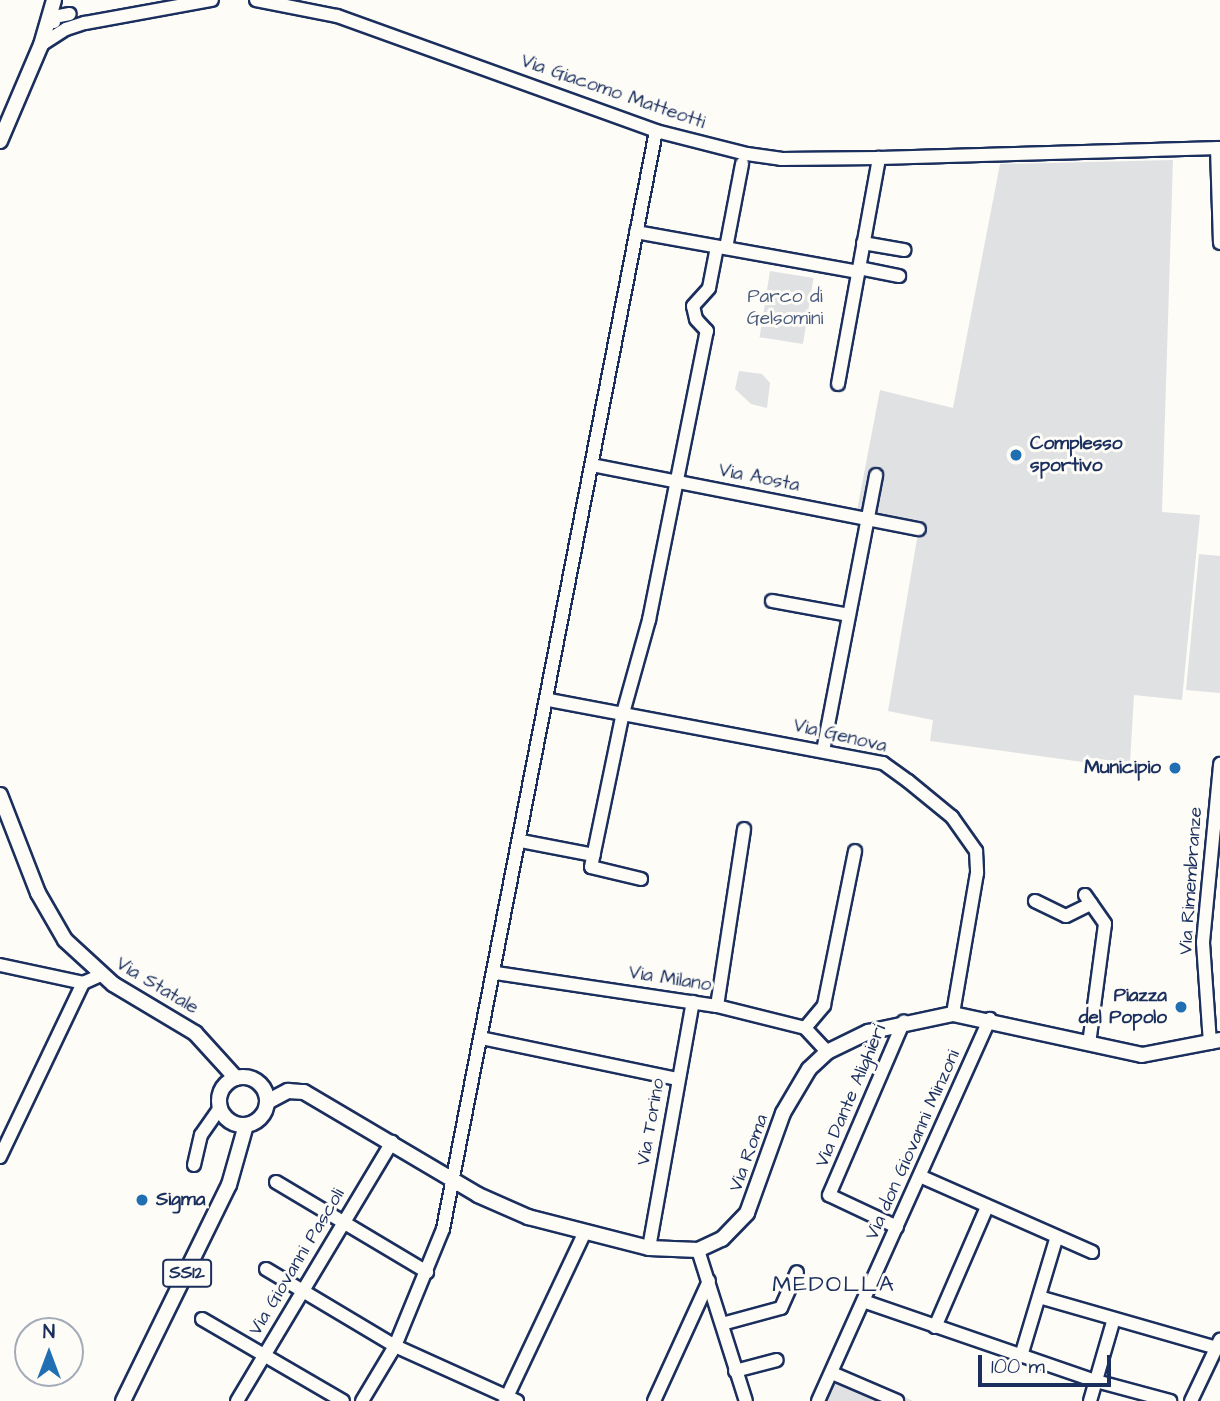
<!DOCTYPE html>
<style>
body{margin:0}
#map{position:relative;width:1220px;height:1401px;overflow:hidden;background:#fdfcf7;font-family:"Architects Daughter",sans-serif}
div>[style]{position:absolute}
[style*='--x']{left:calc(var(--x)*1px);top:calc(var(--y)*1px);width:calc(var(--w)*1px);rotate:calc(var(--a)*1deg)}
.green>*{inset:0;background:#e0e1e3;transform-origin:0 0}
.roads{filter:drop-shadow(2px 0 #1b2f5e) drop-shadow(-2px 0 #1b2f5e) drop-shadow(0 2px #1b2f5e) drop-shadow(0 -2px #1b2f5e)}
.minor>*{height:12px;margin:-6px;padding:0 6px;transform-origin:6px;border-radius:6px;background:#fdfcf7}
.major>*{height:14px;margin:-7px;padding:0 7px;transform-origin:7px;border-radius:7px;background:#fdfcf7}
.major>.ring{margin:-7px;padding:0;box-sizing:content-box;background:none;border:14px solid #fdfcf7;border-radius:50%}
.dots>*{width:19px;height:19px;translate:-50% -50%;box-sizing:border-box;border:4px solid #fdfcf7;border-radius:50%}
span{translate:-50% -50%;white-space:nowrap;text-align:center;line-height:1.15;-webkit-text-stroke:6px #fdfcf7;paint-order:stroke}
.shield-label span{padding:2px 5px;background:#fdfcf7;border:2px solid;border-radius:5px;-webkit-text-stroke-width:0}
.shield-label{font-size:18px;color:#1b2f5e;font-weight:700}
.street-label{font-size:19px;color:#1b2f5e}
.park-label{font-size:19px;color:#4c5c7f}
.poi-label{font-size:19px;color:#1b2f5e;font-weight:700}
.left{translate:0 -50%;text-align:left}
.right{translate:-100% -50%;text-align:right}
.quarter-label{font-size:23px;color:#1b2f5e;letter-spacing:2px}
.north{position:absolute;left:14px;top:1317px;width:70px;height:70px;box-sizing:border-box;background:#fdfcf7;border:2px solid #a3aaba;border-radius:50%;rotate:0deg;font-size:19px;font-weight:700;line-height:28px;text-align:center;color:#1b2f5e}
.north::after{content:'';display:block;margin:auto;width:24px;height:32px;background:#1f6fb2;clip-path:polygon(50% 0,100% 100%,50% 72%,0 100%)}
.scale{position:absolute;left:978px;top:1355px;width:133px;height:32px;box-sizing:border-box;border:4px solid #1b2f5e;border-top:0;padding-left:9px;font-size:21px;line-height:24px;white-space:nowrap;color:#1b2f5e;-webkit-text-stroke:5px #fdfcf7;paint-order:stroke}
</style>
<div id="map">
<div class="green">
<div style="clip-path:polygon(1173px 160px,1162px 512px,1200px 515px,1182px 700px,1134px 695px,1130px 763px,1091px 758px,1090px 763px,930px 741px,933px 720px,888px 711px,918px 533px,855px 521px,880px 390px,953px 408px,1000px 164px)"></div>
<div style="left:770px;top:271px;width:44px;height:67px;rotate:9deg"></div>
<div style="clip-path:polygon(739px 371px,762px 374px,770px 383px,767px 408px,751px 404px,735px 389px)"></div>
<div style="clip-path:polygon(1199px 554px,1220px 556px,1220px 693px,1186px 690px)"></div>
<div style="clip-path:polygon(831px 1363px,913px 1401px,816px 1401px)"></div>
</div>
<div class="roads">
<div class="minor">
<div style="--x:256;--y:0;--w:83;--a:11.2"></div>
<div style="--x:337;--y:16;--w:339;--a:19.8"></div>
<div style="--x:656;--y:131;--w:94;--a:14.2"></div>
<div style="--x:747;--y:154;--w:34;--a:8"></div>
<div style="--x:781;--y:159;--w:98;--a:-0.6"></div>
<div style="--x:879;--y:158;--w:341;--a:-1.7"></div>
<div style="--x:54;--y:22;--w:6;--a:-141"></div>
<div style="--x:49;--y:18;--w:21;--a:-11"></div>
<div style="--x:41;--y:45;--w:30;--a:-33"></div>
<div style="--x:66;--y:29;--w:20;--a:-18"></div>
<div style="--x:85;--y:23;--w:129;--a:-10.3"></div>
<div style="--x:1217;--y:148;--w:95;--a:88.2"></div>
<div style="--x:636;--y:232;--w:226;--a:10.2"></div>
<div style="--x:863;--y:243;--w:42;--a:9.7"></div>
<div style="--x:726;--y:248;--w:86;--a:-79.2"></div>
<div style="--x:859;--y:268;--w:41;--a:11.3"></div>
<div style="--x:838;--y:384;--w:230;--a:-79.7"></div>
<div style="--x:592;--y:465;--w:333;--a:11.1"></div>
<div style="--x:772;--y:601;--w:78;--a:10.3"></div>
<div style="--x:549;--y:700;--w:340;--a:10.7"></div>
<div style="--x:883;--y:763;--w:31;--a:36"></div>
<div style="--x:908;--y:781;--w:57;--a:39.3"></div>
<div style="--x:952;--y:817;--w:42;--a:54.8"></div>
<div style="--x:976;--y:851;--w:22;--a:87"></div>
<div style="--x:977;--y:873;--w:143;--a:99.7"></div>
<div style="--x:823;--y:751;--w:281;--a:-79.1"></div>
<div style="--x:521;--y:841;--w:74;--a:10.9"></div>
<div style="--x:641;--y:879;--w:51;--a:-166.5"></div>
<div style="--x:591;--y:867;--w:157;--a:-78.3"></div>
<div style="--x:623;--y:713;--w:97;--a:-74.4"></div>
<div style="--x:649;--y:620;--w:295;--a:-78.7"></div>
<div style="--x:707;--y:331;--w:16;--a:-133"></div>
<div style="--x:696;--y:319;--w:13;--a:-103"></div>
<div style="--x:693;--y:306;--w:24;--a:-48"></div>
<div style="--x:709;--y:288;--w:42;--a:-79"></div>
<div style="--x:1085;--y:895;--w:35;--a:55"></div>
<div style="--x:1105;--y:924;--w:121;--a:97.6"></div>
<div style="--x:1035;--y:901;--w:34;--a:26"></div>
<div style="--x:1066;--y:916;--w:28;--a:-26"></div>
<div style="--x:0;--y:965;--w:85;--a:12.2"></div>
<div style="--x:83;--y:983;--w:20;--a:-24"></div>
<div style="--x:496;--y:973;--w:223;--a:8.5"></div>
<div style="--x:717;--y:1006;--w:91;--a:14"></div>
<div style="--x:805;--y:1028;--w:33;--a:47"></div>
<div style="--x:717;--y:1006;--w:179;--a:-81.3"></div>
<div style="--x:805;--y:1028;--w:30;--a:-50"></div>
<div style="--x:824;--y:1005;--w:157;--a:-78.6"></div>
<div style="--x:481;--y:1038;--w:201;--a:11.8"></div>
<div style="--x:1210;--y:1043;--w:101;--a:-94"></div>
<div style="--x:1203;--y:942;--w:179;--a:-84.5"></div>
<div style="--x:0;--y:1157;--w:193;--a:-64.5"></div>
<div style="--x:194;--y:1165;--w:31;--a:-77"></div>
<div style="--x:201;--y:1135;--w:32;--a:-55"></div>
<div style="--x:922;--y:1177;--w:186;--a:23.8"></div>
<div style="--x:276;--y:1182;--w:176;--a:30.8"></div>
<div style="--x:897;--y:1227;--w:75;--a:-154.8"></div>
<div style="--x:829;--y:1195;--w:189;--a:-66.7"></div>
<div style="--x:649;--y:1248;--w:250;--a:-79.9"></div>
<div style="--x:698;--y:1250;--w:158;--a:72.4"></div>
<div style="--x:266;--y:1269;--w:150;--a:30.8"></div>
<div style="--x:395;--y:1346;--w:134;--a:24.3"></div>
<div style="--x:1039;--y:1297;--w:185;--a:16"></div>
<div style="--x:866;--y:1302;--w:243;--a:19"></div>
<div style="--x:1096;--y:1381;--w:77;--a:15.1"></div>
<div style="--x:202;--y:1319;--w:163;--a:30.2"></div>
<div style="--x:722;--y:1324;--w:61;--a:-15.2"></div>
<div style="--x:781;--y:1308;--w:39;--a:-66"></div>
<div style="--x:935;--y:1327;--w:131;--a:-66.6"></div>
<div style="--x:1021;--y:1356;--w:122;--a:-73.3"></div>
<div style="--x:735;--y:1371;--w:43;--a:-14.7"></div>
<div style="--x:832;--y:1373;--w:71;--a:23.3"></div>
<div style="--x:237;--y:1401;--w:302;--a:-59.1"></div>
<div style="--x:362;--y:1401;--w:64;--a:-59"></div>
<div style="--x:395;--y:1346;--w:126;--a:-67.7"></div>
<div style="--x:443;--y:1229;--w:1118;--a:-79.02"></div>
<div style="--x:505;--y:1401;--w:185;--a:-64.7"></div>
<div style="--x:654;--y:1401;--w:132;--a:-65.4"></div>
<div style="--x:818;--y:1401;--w:419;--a:-65.8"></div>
<div style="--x:1090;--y:1401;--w:82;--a:-73.8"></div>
<div style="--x:1191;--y:1401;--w:68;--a:-64.6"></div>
</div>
<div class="major">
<div style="--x:0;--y:141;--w:104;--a:-66.9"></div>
<div style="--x:41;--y:45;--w:47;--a:-73.9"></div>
<div style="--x:0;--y:795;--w:105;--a:68.8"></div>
<div style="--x:38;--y:893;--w:54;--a:60.1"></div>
<div style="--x:65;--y:940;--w:65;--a:42.5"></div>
<div style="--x:113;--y:984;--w:96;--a:30.9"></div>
<div style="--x:195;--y:1033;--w:61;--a:47.7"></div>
<div class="ring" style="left:219px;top:1077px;width:34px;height:34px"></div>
<div style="--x:267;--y:1102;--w:24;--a:-28"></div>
<div style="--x:288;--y:1091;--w:16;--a:4"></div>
<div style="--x:304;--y:1092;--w:202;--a:30.6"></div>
<div style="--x:478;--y:1195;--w:55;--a:23.7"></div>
<div style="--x:528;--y:1217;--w:125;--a:14.4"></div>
<div style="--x:649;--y:1248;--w:49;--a:2.3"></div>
<div style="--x:698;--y:1250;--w:26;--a:-25"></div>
<div style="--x:722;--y:1239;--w:36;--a:-46"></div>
<div style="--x:747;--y:1213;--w:106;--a:-70.2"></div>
<div style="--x:783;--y:1113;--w:51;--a:-59.4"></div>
<div style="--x:809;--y:1069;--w:25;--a:-43"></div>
<div style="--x:827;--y:1052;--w:46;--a:-26"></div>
<div style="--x:868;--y:1032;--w:87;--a:-12"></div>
<div style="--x:953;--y:1014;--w:193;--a:12.2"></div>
<div style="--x:1142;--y:1055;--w:79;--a:-10.9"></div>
<div style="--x:123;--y:1401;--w:241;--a:-63.9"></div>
<div style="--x:229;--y:1185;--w:62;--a:-74.2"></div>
</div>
</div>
<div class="dots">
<div style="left:1016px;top:455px;background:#1f6fb2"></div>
<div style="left:1175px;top:768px;background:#1f6fb2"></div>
<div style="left:1181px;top:1007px;background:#1f6fb2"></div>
<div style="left:142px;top:1200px;background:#1f6fb2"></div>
</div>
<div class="shield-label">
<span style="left:187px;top:1273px">SS12</span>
</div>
<div class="street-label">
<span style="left:613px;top:92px;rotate:19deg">Via Giacomo Matteotti</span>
<span style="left:759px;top:478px;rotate:11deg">Via Aosta</span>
<span style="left:840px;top:736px;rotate:13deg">Via Genova</span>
<span style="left:1191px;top:881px;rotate:-86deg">Via Rimembranze</span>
<span style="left:670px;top:979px;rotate:9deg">Via Milano</span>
<span style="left:157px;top:986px;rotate:31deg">Via Statale</span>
<span style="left:851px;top:1096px;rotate:-67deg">Via Dante Alighieri</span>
<span style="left:651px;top:1122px;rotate:-80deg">Via Torino</span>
<span style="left:913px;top:1145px;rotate:-66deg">Via don Giovanni Minzoni</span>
<span style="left:749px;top:1153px;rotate:-70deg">Via Roma</span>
<span style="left:297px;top:1262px;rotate:-59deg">Via Giovanni Pascoli</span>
</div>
<div class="park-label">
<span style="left:785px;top:308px">Parco di<br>Gelsomini</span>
</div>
<div class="poi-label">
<span class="left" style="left:1030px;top:455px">Complesso<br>sportivo</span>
<span class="right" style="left:1161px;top:768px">Municipio</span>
<span class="right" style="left:1167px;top:1007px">Piazza<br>del Popolo</span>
<span class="left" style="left:156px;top:1200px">Sigma</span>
</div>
<div class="quarter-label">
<span style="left:834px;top:1284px">MEDOLLA</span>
</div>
<div class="north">N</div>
<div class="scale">100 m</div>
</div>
